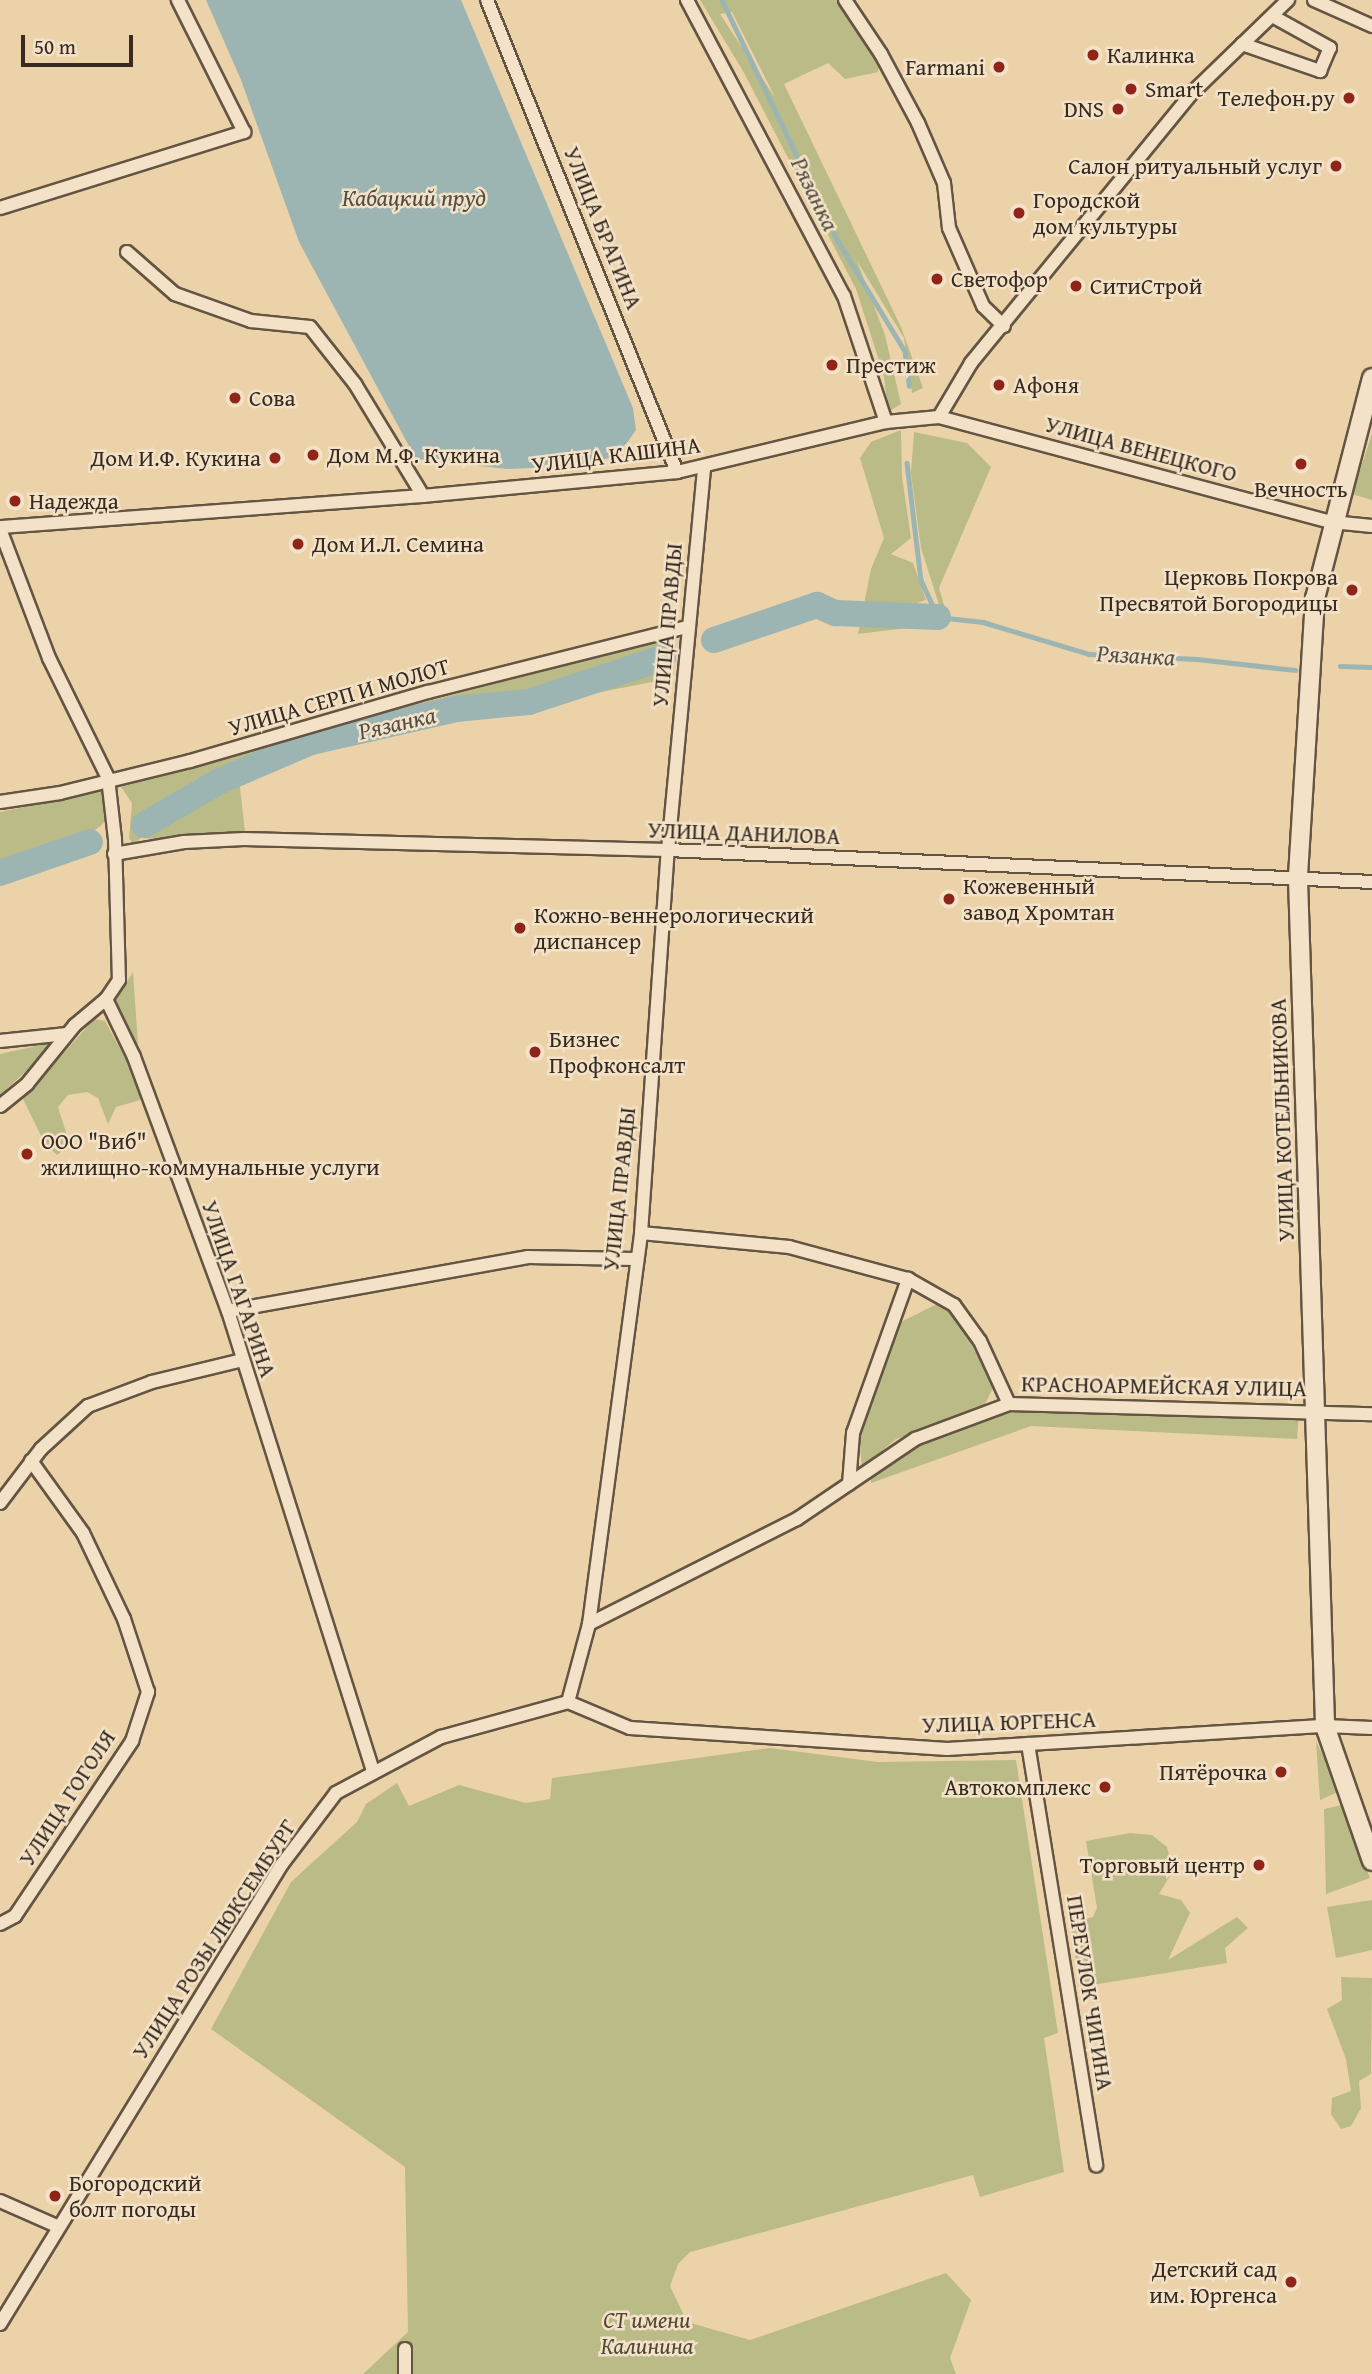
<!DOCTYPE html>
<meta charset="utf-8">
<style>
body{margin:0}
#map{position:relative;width:1372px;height:2374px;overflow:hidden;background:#ecd2a9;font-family:"Gentium Book Plus",serif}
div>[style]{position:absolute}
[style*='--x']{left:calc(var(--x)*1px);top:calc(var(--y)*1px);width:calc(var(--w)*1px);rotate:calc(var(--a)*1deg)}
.green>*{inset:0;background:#babb86}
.water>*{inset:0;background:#9cb5b2}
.stream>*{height:4.5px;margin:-2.25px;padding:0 2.25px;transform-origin:2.25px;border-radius:2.25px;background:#9cb5b2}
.river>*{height:26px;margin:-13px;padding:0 13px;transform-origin:13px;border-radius:13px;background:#9cb5b2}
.roads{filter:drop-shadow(2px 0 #645543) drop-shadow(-2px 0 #645543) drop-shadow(0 2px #645543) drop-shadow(0 -2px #645543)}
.street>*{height:12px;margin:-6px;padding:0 6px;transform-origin:6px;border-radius:6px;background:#f3e2c7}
.secondary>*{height:18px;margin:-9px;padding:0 9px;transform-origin:9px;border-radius:9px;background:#f3e2c7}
.dots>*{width:19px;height:19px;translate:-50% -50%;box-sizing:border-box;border:4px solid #f3e2c7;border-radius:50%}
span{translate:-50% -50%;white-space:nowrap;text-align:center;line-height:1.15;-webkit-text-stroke:5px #f3e2c7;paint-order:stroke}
.poi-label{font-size:23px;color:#372b21}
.left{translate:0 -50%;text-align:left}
.right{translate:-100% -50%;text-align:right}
.street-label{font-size:23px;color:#372b21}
.park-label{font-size:23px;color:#514835;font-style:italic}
.water-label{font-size:24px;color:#504e45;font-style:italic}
.scale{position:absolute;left:21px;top:35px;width:112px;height:32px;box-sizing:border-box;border:4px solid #372b21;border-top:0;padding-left:9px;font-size:21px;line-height:24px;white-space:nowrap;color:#372b21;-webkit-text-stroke:5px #f3e2c7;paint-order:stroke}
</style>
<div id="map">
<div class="green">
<div style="clip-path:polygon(evenodd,700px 0,838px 0,880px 61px,878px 72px,845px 79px,828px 63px,784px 84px,901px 327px,923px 388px,912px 393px,904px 338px,857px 261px,885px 335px,901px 404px,888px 412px,884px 376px,856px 289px,743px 71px,700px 0,732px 12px,774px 95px,774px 96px,720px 14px,732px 12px)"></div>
<div style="clip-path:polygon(901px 430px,902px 477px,911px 538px,891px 554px,913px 563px,926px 600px,895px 610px,899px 616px,930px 618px,932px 625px,858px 634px,871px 569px,884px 538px,860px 458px,871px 442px)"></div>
<div style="clip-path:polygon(914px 432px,967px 443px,991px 467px,939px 588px,945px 608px,941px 611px,921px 548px,911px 473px)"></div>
<div style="clip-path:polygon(1372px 434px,1372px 500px,1352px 494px)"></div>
<div style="clip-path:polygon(677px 637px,673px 678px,456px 720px,416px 720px,375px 728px,373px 735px,245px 773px,239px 779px,245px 832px,204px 833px,171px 840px,141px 838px,133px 844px,129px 838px,132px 803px,121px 787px,328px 727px)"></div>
<div style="clip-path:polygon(108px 790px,105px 822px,83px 840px,0 870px,0 812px)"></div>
<div style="clip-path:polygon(133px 972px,138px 1044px,133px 1045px,115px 1000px)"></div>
<div style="clip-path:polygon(94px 1019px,105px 1021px,143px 1091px,140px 1100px,116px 1107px,108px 1124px,98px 1098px,87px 1092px,68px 1095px,58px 1107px,70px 1145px,57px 1155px,45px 1144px,23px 1099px)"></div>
<div style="clip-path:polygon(59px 1041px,0 1095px,0 1054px)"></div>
<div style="clip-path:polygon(935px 1305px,945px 1305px,956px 1316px,994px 1386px,982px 1410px,896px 1439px,862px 1468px,859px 1433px,897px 1324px)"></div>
<div style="clip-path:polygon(1014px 1406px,1299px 1414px,1297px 1439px,1031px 1426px,871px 1483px,871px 1476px,917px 1442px)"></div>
<div style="clip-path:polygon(1316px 1741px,1340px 1791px,1320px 1800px)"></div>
<div style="clip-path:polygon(770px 1748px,878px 1762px,1016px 1760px,1058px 2033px,1044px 2038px,1064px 2172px,980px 2197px,973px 2175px,690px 2252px,678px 2264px,670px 2286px,687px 2322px,750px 2340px,946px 2273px,971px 2300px,950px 2358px,956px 2374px,363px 2374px,408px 2332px,405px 2167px,211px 2029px,291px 1882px,357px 1822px,366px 1804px,397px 1783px,409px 1806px,459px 1785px,526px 1803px,550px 1799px,552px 1778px)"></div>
<div style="clip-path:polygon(1342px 1805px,1370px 1878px,1326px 1894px,1324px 1809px)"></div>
<div style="clip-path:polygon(1130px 1833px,1152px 1835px,1167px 1847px,1173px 1871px,1159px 1894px,1181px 1900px,1190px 1913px,1168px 1960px,1237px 1917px,1248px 1928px,1225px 1948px,1227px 1963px,1080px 1987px,1070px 1922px,1093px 1917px,1097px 1908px,1086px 1841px)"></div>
<div style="clip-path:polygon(1372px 1900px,1372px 1950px,1336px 1958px,1327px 1907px)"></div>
<div style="clip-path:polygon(1341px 1977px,1372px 1978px,1371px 2074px,1359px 2081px,1361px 2108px,1351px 2126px,1341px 2129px,1331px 2114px,1332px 2098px,1351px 2091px,1346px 2059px,1327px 2009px,1342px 2000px)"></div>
</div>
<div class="water">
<div style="clip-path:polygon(206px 0,461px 0,633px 408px,636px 430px,627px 443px,609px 458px,577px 466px,507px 469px,416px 459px,299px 242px,241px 80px)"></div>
</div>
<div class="stream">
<div style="--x:722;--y:0;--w:267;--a:64.3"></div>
<div style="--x:838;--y:241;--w:129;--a:58.7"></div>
<div style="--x:905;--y:351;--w:35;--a:83"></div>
<div style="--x:907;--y:463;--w:118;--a:83.2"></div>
<div style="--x:921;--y:580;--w:41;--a:65.3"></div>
<div style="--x:938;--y:617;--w:45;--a:6.3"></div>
<div style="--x:983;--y:622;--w:111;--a:16.8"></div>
<div style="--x:1089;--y:654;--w:108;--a:2.7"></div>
<div style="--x:1197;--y:659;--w:99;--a:6.4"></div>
<div style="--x:1340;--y:666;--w:32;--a:2"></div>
</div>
<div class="river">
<div style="--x:714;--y:640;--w:109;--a:-18.8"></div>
<div style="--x:817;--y:605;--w:20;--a:24"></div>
<div style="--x:835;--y:613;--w:103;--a:2.2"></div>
<div style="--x:144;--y:825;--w:88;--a:-30.1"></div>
<div style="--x:220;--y:781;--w:99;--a:-23.2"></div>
<div style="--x:311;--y:742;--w:149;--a:-12.8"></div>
<div style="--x:456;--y:709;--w:73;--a:-5.5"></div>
<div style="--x:529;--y:702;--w:141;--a:-18.2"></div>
<div style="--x:0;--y:873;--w:95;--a:-19"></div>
</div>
<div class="roads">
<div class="street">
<div style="--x:487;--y:0;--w:509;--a:68.07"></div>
<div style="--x:687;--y:0;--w:335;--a:62.1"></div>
<div style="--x:844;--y:296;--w:133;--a:71.6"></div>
<div style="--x:845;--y:0;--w:65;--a:56.3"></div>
<div style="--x:881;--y:54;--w:78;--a:61.8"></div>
<div style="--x:918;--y:123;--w:65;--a:66.6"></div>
<div style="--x:944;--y:183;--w:45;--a:83.7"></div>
<div style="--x:949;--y:228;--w:85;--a:66.4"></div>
<div style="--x:983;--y:306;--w:29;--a:44"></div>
<div style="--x:1314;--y:0;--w:64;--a:24.1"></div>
<div style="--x:1242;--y:44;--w:83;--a:19.1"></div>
<div style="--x:1320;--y:71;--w:25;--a:-67"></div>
<div style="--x:1330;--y:48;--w:66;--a:-151.1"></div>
<div style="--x:0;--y:208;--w:256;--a:-17.3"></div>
<div style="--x:244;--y:132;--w:148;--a:-116.6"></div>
<div style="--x:127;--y:252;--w:64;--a:41.2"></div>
<div style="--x:175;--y:294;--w:81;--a:19.6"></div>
<div style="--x:251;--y:321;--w:59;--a:5.8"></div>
<div style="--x:310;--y:327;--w:73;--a:51.7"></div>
<div style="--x:355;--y:384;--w:131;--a:58.7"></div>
<div style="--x:939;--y:417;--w:63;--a:-59.3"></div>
<div style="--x:971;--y:363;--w:352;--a:-50.7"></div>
<div style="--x:1194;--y:91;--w:131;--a:-44.1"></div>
<div style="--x:0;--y:527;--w:424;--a:-4.2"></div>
<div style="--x:423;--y:496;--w:255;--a:-5.4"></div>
<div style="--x:677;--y:472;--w:215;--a:-13.5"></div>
<div style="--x:886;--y:422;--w:53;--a:-5.4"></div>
<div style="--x:939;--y:417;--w:407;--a:15"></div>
<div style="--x:1332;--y:522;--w:40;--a:5.7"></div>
<div style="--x:0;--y:529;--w:138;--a:69.2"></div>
<div style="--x:49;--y:658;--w:134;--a:63.8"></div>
<div style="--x:108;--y:778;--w:61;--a:83.5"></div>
<div style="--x:115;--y:839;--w:141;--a:88.4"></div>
<div style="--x:119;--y:980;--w:23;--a:124"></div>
<div style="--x:106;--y:999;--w:64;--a:64.2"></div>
<div style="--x:134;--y:1057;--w:271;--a:69.7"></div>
<div style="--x:228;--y:1311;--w:483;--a:72.5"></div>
<div style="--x:0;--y:802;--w:61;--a:-8.5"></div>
<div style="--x:60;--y:793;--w:134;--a:-13.8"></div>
<div style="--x:190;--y:761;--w:248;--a:-16.2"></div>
<div style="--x:428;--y:692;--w:267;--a:-14.1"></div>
<div style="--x:114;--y:854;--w:71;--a:-9.7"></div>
<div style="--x:184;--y:842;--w:60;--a:-2.9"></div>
<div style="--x:244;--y:839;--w:424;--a:1.5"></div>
<div style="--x:668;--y:850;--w:705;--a:2.6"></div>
<div style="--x:0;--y:1041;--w:67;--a:-6"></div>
<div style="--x:0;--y:1106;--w:35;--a:-39"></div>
<div style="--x:27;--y:1084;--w:76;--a:-50.9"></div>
<div style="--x:75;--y:1025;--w:40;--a:-40"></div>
<div style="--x:641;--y:1233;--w:149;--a:5.4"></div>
<div style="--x:789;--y:1247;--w:123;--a:15.1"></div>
<div style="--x:908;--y:1279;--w:53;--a:29.5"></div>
<div style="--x:954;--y:1305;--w:44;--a:54.2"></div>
<div style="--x:980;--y:1341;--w:69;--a:65.3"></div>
<div style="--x:228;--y:1311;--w:305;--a:-10.2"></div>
<div style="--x:528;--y:1257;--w:106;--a:1.1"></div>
<div style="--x:849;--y:1484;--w:51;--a:-85.5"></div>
<div style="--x:853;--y:1433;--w:164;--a:-70.3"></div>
<div style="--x:0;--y:1503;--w:68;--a:-52.8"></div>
<div style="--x:41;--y:1449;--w:64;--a:-42.5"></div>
<div style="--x:88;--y:1406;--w:68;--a:-20.6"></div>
<div style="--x:152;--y:1382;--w:93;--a:-13.7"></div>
<div style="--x:589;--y:1624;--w:233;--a:-26.8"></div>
<div style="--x:797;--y:1519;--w:143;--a:-34.1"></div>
<div style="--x:915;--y:1439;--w:100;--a:-20.4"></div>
<div style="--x:1009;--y:1404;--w:363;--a:1.6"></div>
<div style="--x:568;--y:1702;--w:81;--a:-74.9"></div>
<div style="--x:589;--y:1624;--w:394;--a:-82.4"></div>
<div style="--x:641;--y:1233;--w:384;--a:-86"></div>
<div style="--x:668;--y:850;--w:384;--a:-84.6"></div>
<div style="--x:568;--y:1702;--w:67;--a:22.8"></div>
<div style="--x:630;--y:1728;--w:318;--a:3.8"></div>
<div style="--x:947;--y:1749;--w:379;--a:-3.5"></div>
<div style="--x:1325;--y:1726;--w:47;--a:2.4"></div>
<div style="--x:1028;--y:1744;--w:427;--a:80.8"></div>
<div style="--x:0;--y:1924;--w:17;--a:-28"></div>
<div style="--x:15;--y:1916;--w:211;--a:-56.2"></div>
<div style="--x:132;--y:1741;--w:52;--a:-71.9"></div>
<div style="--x:148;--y:1692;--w:77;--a:-108.2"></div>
<div style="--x:124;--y:1619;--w:95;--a:-115.5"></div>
<div style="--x:83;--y:1533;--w:89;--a:-125.8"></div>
<div style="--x:0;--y:2201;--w:62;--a:23.7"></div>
<div style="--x:0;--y:2324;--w:540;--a:-58.49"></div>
<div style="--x:282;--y:1864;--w:89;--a:-52.7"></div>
<div style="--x:336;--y:1793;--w:119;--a:-28.1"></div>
<div style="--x:441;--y:1737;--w:132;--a:-15.4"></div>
<div style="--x:405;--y:2374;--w:25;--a:-90"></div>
</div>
<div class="secondary">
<div style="--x:1372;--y:378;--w:227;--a:104.5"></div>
<div style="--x:1315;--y:598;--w:282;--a:93.5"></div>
<div style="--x:1298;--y:879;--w:847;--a:88.17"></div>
<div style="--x:1325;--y:1726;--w:143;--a:70.8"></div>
</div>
</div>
<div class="dots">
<div style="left:1093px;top:55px;background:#8f2418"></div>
<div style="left:999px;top:67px;background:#8f2418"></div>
<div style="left:1131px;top:89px;background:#8f2418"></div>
<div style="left:1349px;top:98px;background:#8f2418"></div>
<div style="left:1118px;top:109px;background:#8f2418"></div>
<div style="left:1336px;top:166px;background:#8f2418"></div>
<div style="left:1019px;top:213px;background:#8f2418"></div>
<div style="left:937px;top:279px;background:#8f2418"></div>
<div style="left:1076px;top:286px;background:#8f2418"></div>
<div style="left:832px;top:365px;background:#8f2418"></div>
<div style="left:999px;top:385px;background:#8f2418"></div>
<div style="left:235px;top:398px;background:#8f2418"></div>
<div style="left:313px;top:455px;background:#8f2418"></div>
<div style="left:275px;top:458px;background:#8f2418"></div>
<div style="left:1301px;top:464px;background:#8f2418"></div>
<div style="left:15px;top:501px;background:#8f2418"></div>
<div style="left:298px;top:544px;background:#8f2418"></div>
<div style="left:1352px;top:590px;background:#8f2418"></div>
<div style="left:949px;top:899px;background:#8f2418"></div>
<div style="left:520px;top:928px;background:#8f2418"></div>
<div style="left:535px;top:1052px;background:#8f2418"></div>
<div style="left:27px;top:1154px;background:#8f2418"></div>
<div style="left:1281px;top:1772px;background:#8f2418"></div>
<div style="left:1105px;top:1787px;background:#8f2418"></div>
<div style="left:1259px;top:1865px;background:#8f2418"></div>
<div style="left:55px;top:2196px;background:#8f2418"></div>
<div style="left:1291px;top:2282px;background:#8f2418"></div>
</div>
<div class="poi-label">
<span class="left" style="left:1107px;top:55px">Калинка</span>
<span class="right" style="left:985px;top:67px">Farmani</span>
<span class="left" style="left:1145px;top:89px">Smart</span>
<span class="right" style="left:1335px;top:98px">Телефон.ру</span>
<span class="right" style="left:1104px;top:109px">DNS</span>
<span class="right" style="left:1322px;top:166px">Салон ритуальный услуг</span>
<span class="left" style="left:1033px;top:213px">Городской<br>дом культуры</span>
<span class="left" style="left:951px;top:279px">Светофор</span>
<span class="left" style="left:1090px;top:286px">СитиСтрой</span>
<span class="left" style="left:846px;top:365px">Престиж</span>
<span class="left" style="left:1013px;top:385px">Афоня</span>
<span class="left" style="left:249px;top:398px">Сова</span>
<span class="left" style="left:327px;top:455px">Дом М.Ф. Кукина</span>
<span class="right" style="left:261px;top:458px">Дом И.Ф. Кукина</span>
<span style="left:1301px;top:489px">Вечность</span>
<span class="left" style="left:29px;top:501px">Надежда</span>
<span class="left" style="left:312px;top:544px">Дом И.Л. Семина</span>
<span class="right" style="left:1338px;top:590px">Церковь Покрова<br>Пресвятой Богородицы</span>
<span class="left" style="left:963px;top:899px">Кожевенный<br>завод Хромтан</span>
<span class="left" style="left:534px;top:928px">Кожно-веннерологический<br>диспансер</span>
<span class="left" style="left:549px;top:1052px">Бизнес<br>Профконсалт</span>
<span class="left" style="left:41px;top:1154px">ООО "Виб"<br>жилищно-коммунальные услуги</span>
<span class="right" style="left:1267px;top:1772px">Пятёрочка</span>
<span class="right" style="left:1091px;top:1787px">Автокомплекс</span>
<span class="right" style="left:1245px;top:1865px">Торговый центр</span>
<span class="left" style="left:69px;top:2196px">Богородский<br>болт погоды</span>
<span class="right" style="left:1277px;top:2282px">Детский сад<br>им. Юргенса</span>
</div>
<div class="street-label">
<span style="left:603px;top:228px;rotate:68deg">УЛИЦА БРАГИНА</span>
<span style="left:1141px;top:449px;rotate:15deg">УЛИЦА ВЕНЕЦКОГО</span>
<span style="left:616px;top:455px;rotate:-7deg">УЛИЦА КАШИНА</span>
<span style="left:667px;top:625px;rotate:-85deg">УЛИЦА ПРАВДЫ</span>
<span style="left:339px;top:697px;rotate:-16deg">УЛИЦА СЕРП И МОЛОТ</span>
<span style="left:744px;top:833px;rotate:2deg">УЛИЦА ДАНИЛОВА</span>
<span style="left:1282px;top:1120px;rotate:-92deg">УЛИЦА КОТЕЛЬНИКОВА</span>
<span style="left:619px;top:1189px;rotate:-84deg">УЛИЦА ПРАВДЫ</span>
<span style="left:239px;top:1289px;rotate:71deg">УЛИЦА ГАГАРИНА</span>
<span style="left:1164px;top:1386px;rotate:1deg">КРАСНОАРМЕЙСКАЯ УЛИЦА</span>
<span style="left:1009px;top:1722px;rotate:-2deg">УЛИЦА ЮРГЕНСА</span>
<span style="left:67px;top:1798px;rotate:-57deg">УЛИЦА ГОГОЛЯ</span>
<span style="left:214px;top:1939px;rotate:-57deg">УЛИЦА РОЗЫ ЛЮКСЕМБУРГ</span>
<span style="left:1090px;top:1993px;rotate:81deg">ПЕРЕУЛОК ЧИГИНА</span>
</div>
<div class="park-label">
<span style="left:647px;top:2333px">СТ имени<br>Калинина</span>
</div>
<div class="water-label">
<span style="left:815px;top:194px;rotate:64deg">Рязанка</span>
<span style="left:414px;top:198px">Кабацкий пруд</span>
<span style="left:1136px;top:655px;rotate:3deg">Рязанка</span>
<span style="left:397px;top:723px;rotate:-13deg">Рязанка</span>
</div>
<div class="scale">50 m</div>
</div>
